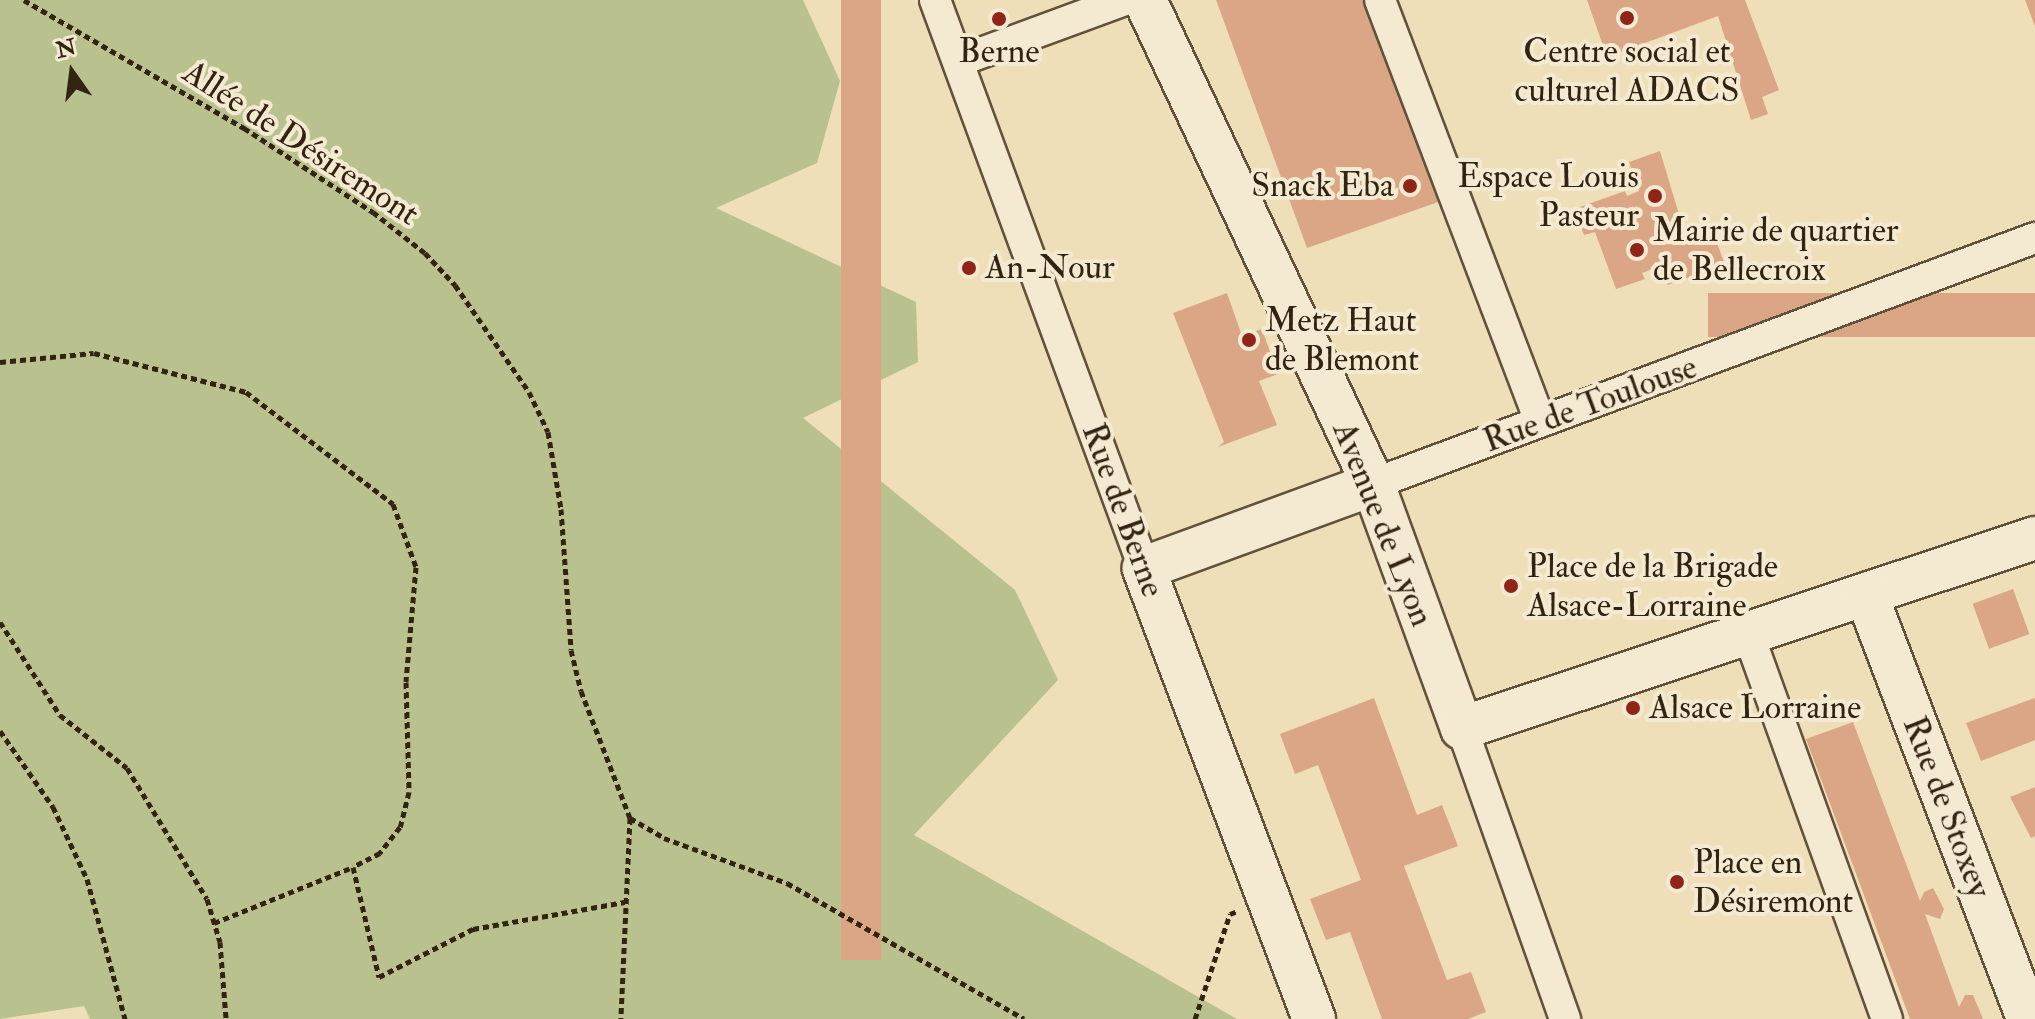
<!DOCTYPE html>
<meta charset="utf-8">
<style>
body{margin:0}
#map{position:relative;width:2035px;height:1019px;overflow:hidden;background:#eedfb9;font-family:"IM FELL Double Pica",serif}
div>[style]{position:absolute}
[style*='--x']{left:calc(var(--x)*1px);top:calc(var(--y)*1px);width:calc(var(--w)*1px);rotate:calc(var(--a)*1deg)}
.green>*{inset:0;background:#b9c28f}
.building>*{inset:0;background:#daa685;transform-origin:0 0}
.path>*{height:5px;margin-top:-2.5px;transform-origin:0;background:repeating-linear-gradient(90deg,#332311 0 6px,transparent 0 10px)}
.roads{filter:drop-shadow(2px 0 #62523b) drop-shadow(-2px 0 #62523b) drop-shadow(0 2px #62523b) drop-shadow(0 -2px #62523b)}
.street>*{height:30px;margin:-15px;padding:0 15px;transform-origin:15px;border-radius:15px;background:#f4ead2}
.secondary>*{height:42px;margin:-21px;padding:0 21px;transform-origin:21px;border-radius:21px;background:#f4ead2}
.dots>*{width:22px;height:22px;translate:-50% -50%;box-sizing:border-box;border:4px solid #f4ead2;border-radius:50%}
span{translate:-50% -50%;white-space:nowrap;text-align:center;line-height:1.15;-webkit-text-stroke:8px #f4ead2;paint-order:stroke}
.poi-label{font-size:34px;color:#332311}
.right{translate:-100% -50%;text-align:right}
.left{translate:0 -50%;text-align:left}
.street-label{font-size:34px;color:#332311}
.north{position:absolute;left:32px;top:32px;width:80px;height:80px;-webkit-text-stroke:6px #f4ead2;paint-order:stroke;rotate:346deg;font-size:22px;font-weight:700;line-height:32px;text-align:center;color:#332311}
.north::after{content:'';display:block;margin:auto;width:28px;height:36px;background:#332311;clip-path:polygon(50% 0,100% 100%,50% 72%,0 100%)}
</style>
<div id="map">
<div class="green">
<div style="clip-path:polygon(0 0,803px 0,840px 81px,817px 163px,716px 208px,916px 302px,918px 362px,803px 418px,1015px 590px,1058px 680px,914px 835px,1237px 1019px,90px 1019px,84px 1006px,0 1019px)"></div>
</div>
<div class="building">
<div style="left:841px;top:0;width:40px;height:960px"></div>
<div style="clip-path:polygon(1216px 0,1369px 0,1444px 200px,1307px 248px)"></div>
<div style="clip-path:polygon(1587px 0,1745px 0,1779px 90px,1762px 97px,1768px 114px,1751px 120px,1718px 16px,1607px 57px)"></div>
<div style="clip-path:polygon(2025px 0,2035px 0,2035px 26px)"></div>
<div style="clip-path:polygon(1660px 151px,1687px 241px,1713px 232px,1725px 265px,1667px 285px,1660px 266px,1642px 273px,1645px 279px,1616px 289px,1595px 232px,1584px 235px,1574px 209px,1625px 191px,1627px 196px,1639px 191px,1629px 162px)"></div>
<div style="clip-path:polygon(1227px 293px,1242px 336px,1262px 329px,1278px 374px,1259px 381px,1277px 425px,1218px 447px,1224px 442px,1173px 313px)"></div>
<div style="left:2035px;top:293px;width:44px;height:327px;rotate:90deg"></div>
<div style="left:2013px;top:589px;width:48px;height:43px;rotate:70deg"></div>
<div style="clip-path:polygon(1374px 698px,1417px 815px,1442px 805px,1458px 846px,1404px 866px,1447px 980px,1471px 972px,1486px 1012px,1468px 1019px,1382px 1019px,1350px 932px,1326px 940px,1310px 899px,1361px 880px,1318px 765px,1295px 774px,1280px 734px)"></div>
<div style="clip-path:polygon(2035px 698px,2035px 740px,1981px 761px,1966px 723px)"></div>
<div style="clip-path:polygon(1853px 722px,1920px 901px,1924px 892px,1933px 888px,1944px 909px,1940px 919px,1925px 914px,1959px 1007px,1965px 995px,1973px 995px,1983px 1019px,1910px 1019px,1806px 739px)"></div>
<div style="clip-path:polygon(2035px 787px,2035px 836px,2031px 838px,2010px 797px)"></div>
</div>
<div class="path">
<div style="--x:24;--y:0;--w:255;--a:30.2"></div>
<div style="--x:244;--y:128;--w:154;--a:33.1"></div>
<div style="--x:373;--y:212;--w:66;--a:38.3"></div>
<div style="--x:425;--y:253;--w:44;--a:46.8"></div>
<div style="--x:455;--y:285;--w:130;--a:55.3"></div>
<div style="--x:529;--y:392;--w:44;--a:64.6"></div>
<div style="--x:548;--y:432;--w:78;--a:80.4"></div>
<div style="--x:561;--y:509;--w:141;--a:85.9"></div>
<div style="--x:571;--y:650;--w:42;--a:76.3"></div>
<div style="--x:581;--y:691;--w:136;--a:68.9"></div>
<div style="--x:630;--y:818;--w:201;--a:92.6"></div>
<div style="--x:0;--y:362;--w:94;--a:-5.5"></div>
<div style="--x:94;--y:353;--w:157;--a:14.4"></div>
<div style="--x:246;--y:392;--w:185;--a:37.3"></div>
<div style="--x:393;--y:504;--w:67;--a:69.9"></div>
<div style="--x:416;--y:567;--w:115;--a:95"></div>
<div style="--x:406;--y:682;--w:110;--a:88.4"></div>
<div style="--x:409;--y:792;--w:36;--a:104"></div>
<div style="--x:400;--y:827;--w:33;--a:128"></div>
<div style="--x:380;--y:853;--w:30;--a:153"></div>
<div style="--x:353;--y:867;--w:113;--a:76.7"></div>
<div style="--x:379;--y:977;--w:106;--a:-27.1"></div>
<div style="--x:473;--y:929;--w:154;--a:-10.1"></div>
<div style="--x:0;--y:622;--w:111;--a:57.2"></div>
<div style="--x:60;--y:715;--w:85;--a:38.3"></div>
<div style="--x:127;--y:768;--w:153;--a:58.6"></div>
<div style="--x:207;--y:899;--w:45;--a:73.2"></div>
<div style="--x:220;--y:942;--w:77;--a:85.5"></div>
<div style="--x:0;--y:731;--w:93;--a:55.1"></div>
<div style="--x:53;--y:807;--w:80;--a:64.7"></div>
<div style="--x:87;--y:879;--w:145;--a:74.8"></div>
<div style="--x:630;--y:818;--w:39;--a:30"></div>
<div style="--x:664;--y:838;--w:131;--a:20.1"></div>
<div style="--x:787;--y:883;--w:273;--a:29.8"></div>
<div style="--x:214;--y:923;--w:150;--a:-21.9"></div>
<div style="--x:1195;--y:1019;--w:111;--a:-71.6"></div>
<div style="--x:1230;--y:914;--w:9;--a:-21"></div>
</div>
<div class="roads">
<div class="street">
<div style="--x:935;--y:0;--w:605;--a:69.8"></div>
<div style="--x:1380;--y:0;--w:451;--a:69.2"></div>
<div style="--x:959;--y:61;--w:177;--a:-20.2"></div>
<div style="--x:1373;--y:484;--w:706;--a:-20.39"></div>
<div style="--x:1748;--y:633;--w:410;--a:70.2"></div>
<div style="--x:1462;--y:728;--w:309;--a:70.5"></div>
</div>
<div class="secondary">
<div style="--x:1145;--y:0;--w:535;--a:64.78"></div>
<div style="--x:1373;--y:484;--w:260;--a:70"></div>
<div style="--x:1462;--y:728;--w:604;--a:-18.34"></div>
<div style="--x:1866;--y:594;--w:455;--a:69.1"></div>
<div style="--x:1314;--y:1019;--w:482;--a:-110.7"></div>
<div style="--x:1144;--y:568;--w:244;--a:-20.1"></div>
</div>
</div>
<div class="dots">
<div style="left:1627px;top:18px;background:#8f2418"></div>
<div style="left:999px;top:19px;background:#8f2418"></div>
<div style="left:1410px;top:186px;background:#8f2418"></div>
<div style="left:1655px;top:196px;background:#8f2418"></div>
<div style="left:1637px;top:250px;background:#8f2418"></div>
<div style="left:969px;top:268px;background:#8f2418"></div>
<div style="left:1249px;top:340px;background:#8f2418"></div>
<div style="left:1511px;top:586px;background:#8f2418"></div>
<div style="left:1633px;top:708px;background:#8f2418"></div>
<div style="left:1677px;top:882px;background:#8f2418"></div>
</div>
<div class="poi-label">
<span style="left:1627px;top:71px">Centre social et<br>culturel ADACS</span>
<span style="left:999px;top:52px">Berne</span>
<span class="right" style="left:1639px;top:196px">Espace Louis<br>Pasteur</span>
<span class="right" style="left:1394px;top:186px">Snack Eba</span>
<span class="left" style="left:1653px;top:250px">Mairie de quartier<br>de Bellecroix</span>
<span class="left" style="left:985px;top:268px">An-Nour</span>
<span class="left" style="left:1265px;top:340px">Metz Haut<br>de Blemont</span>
<span class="left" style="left:1527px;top:586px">Place de la Brigade<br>Alsace-Lorraine</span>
<span class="left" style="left:1649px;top:708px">Alsace Lorraine</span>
<span class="left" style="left:1693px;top:882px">Place en<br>Désiremont</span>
</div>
<div class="street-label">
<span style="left:301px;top:143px;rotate:33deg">Allée de Désiremont</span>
<span style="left:1590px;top:404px;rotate:-20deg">Rue de Toulouse</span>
<span style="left:1123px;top:510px;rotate:70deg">Rue de Berne</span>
<span style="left:1383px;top:524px;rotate:68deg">Avenue de Lyon</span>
<span style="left:1947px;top:807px;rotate:69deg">Rue de Stoxey</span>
</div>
<div class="north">N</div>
</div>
